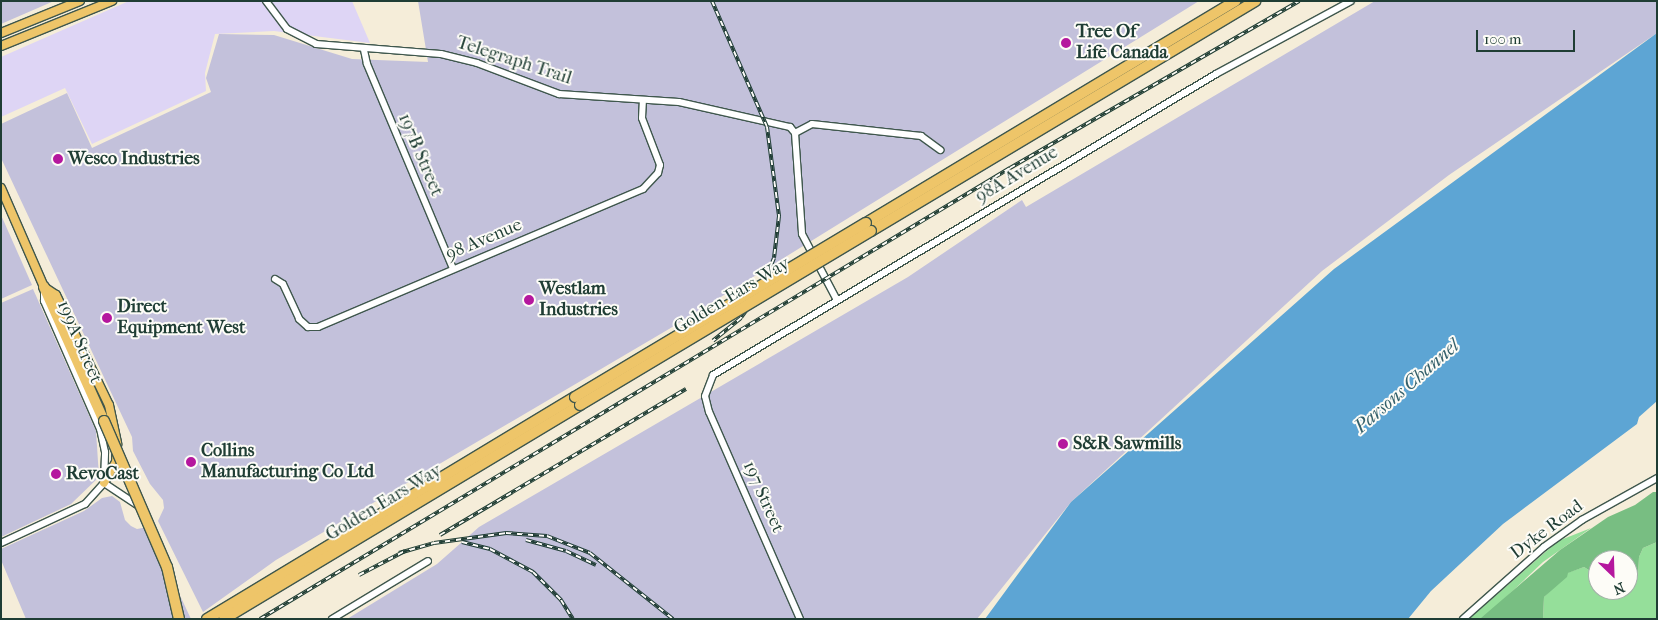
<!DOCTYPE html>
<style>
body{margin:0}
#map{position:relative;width:1658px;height:620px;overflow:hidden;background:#f5edd9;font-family:"IM FELL French Canon",serif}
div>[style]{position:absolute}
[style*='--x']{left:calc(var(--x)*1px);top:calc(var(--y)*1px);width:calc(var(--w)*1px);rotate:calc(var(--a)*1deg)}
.built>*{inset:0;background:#ded5f5}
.industrial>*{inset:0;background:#c3c1db}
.green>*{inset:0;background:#95df9a}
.forest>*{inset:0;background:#78be82}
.water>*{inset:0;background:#5da5d4}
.roads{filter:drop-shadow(1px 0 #3f574d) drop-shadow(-1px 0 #3f574d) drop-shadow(0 1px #3f574d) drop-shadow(0 -1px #3f574d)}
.minor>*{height:6px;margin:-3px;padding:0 3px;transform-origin:3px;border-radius:3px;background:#fff}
.major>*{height:8px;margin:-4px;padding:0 4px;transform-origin:4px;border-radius:4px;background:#eec569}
.highway>*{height:10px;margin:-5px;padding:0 5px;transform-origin:5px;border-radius:5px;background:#eec569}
.rail>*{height:4px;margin-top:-2px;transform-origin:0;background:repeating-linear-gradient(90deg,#fdfcf7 0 5.5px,#1f3d34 0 11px);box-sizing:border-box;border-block:1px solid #1f3d34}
.bridges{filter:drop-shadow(1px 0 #3f574d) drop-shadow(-1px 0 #3f574d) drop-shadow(0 1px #3f574d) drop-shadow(0 -1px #3f574d)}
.highway-bridge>*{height:10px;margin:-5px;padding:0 5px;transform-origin:5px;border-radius:5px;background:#eec569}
.dots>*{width:14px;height:14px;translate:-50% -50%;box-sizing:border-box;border:2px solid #fdfcf7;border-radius:50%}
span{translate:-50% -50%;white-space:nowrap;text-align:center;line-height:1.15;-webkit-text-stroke:4px #fdfcf7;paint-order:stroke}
.poi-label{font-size:18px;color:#1f3d34;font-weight:700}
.left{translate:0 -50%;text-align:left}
.street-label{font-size:18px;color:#1f3d34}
.water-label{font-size:19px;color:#35616c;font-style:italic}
.frame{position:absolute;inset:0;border:2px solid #1f3d34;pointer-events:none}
.north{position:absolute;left:1588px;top:550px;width:50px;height:50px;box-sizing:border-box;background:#fdfcf7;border:1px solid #a4b0a9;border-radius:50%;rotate:156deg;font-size:14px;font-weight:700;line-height:20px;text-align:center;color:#1f3d34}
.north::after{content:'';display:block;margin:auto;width:18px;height:22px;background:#b5179e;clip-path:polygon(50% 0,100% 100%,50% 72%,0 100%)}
.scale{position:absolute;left:1476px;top:30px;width:99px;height:22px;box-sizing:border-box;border:2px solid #1f3d34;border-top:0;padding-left:6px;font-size:15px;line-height:18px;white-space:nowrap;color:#1f3d34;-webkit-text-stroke:4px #fdfcf7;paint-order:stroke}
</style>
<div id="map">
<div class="built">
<div style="clip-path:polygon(129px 1px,352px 1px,370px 43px,274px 31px,215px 34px,205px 73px,206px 91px,92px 144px,65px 88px,1px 117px,1px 57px)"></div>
</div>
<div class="industrial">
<div style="clip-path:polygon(1px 1px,54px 1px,1px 24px)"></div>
<div style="clip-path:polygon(418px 1px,1199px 1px,669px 329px,276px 560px,203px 612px,158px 521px,164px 508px,163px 500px,150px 484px,133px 451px,132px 437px,1px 158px,1px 124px,67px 93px,92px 148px,211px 92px,206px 78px,219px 34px,274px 35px,352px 59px,428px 62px)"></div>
<div style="clip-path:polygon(1375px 1px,1657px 1px,1657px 33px,1449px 175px,1322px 271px,1071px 502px,977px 619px,347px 619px,437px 564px,479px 527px,908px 277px,1022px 200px,1026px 207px)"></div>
<div style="clip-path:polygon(1px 215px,32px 285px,1px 299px)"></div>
<div style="clip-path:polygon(33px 289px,96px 431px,99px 477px,71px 504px,1px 537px,1px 303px)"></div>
<div style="clip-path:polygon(112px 496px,120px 502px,125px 520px,131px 526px,137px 529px,148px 527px,191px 619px,26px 619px,1px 560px,1px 549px,84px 511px,102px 498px)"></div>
</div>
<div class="green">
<div style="clip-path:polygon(1591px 528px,1543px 562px,1483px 619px,1469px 619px,1558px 541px)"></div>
<div style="clip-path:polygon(1657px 542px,1657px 619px,1543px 619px,1544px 597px,1567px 573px,1584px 567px,1592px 572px,1598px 590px,1611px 593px,1628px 590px,1628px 578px,1638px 576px,1639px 557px,1643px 548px)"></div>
</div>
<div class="forest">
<div style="clip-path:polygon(1653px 492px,1657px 492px,1657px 542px,1643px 548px,1639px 557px,1638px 576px,1628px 578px,1628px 560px,1598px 560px,1598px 586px,1592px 572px,1584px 567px,1568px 573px,1567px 577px,1544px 597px,1543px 619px,1481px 618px,1560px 550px,1608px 517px,1635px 505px)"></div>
</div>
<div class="water">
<div style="clip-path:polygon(1657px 33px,1657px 401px,1639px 417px,1637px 424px,1503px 524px,1431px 591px,1408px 619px,985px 619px,1071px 502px,1334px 269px)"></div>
</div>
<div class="roads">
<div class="minor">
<div style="--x:266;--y:1;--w:35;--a:53"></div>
<div style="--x:287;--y:29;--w:33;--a:27"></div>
<div style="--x:316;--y:44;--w:125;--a:4.6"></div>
<div style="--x:441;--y:54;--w:37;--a:14"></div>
<div style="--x:477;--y:63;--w:88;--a:20.7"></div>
<div style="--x:559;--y:94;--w:120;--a:3.8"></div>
<div style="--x:679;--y:102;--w:114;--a:12.7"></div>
<div style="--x:790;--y:127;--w:8;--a:50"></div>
<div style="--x:795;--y:133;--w:101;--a:86"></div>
<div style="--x:802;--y:234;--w:75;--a:62.1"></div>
<div style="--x:364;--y:50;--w:14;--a:78"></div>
<div style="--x:367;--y:64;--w:222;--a:67.2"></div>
<div style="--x:795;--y:133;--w:19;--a:-28"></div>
<div style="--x:812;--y:124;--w:110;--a:6.3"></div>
<div style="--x:921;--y:136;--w:24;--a:36"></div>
<div style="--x:275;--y:279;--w:9;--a:32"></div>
<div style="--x:283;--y:284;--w:38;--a:65"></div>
<div style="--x:299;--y:319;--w:12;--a:42"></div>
<div style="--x:308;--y:327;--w:10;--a:0"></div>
<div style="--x:318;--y:327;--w:353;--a:-23"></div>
<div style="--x:643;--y:189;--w:22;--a:-47"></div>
<div style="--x:658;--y:173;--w:8;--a:-76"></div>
<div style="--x:660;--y:165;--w:50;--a:-111"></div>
<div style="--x:642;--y:118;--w:18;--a:-87"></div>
<div style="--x:104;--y:483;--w:43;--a:33.7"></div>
<div style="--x:1;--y:543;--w:93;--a:-24.9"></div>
<div style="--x:85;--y:504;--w:28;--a:-48"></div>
<div style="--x:104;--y:483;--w:31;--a:-88"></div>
<div style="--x:105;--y:452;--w:24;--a:-102"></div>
<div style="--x:100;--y:429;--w:140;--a:-113.6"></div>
<div style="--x:44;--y:301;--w:8;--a:-90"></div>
<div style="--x:332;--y:619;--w:112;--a:-31.1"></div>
<div style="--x:800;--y:619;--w:226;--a:-113.7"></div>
<div style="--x:709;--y:412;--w:16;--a:-104"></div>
<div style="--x:705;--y:396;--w:22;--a:-69"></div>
<div style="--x:713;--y:375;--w:586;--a:-30.9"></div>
<div style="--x:1216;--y:74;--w:153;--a:-28.4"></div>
<div style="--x:1463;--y:619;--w:108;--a:-41.6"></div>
<div style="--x:1544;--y:547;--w:47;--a:-35.4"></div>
<div style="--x:1582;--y:520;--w:86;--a:-29.2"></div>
</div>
<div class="major">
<div style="--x:1;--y:33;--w:85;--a:-22.1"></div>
<div style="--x:1;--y:46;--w:120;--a:-22.1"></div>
<div style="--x:1;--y:188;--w:108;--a:66.5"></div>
<div style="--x:44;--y:287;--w:14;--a:34"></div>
<div style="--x:56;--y:295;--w:122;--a:64.3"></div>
<div style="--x:109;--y:405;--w:40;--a:78"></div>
<div style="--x:117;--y:444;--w:18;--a:93"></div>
<div style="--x:116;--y:462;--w:24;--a:120"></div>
</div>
<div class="highway">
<div style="--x:866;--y:223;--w:431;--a:-31"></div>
<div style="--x:871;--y:231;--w:448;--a:-30.9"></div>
<div style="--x:44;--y:287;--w:147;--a:65.9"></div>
<div style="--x:207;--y:619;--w:430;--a:-31.1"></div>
<div style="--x:224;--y:619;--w:415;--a:-31"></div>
</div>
</div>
<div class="rail">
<div style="--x:712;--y:1;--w:137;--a:66.4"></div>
<div style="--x:767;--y:127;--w:90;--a:82.3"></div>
<div style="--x:779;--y:216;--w:42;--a:96.8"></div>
<div style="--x:774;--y:258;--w:35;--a:112"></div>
<div style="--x:761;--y:290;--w:34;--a:126"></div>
<div style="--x:741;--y:318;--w:36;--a:141"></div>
<div style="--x:440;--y:535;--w:286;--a:-30.7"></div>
<div style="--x:526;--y:540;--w:41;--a:15.4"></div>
<div style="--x:566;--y:551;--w:33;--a:25"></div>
<div style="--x:462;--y:542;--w:29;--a:14"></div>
<div style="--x:490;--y:549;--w:49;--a:28.1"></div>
<div style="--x:533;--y:572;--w:40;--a:45"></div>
<div style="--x:561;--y:600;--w:22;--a:58"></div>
<div style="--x:399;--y:553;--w:36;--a:-16"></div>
<div style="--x:434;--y:543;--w:73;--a:-7.9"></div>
<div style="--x:506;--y:533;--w:41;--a:4.2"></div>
<div style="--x:547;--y:536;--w:46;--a:21.6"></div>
<div style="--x:590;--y:553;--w:106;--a:38.5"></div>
<div style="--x:359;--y:575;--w:52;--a:-27.6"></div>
<div style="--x:260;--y:619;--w:875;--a:-31.02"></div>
<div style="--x:1010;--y:168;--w:334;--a:-30"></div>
</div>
<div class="bridges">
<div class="highway-bridge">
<div style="--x:575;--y:397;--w:339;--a:-30.9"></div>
<div style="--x:580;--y:405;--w:339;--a:-30.9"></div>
<div style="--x:104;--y:421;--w:159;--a:66.7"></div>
<div style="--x:167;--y:567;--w:53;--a:77"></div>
</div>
</div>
<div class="dots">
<div style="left:1066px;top:43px;background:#b5179e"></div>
<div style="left:58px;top:159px;background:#b5179e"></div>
<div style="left:529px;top:300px;background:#b5179e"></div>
<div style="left:107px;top:318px;background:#b5179e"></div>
<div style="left:1063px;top:444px;background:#b5179e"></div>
<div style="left:191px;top:462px;background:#b5179e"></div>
<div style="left:56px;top:474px;background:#b5179e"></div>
</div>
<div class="poi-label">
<span class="left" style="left:1076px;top:43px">Tree Of<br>Life Canada</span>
<span class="left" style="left:68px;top:159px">Wesco Industries</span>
<span class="left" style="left:539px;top:300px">Westlam<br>Industries</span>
<span class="left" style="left:117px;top:318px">Direct<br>Equipment West</span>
<span class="left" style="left:1073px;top:444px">S&amp;R Sawmills</span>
<span class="left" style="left:201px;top:462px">Collins<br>Manufacturing Co Ltd</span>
<span class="left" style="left:66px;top:474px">RevoCast</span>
</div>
<div class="street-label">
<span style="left:514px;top:61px;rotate:18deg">Telegraph Trail</span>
<span style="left:420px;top:155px;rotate:67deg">197B Street</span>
<span style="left:1017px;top:175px;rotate:-31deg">98A Avenue</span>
<span style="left:484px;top:240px;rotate:-23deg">98 Avenue</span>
<span style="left:732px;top:296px;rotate:-31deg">Golden Ears Way</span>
<span style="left:79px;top:342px;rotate:67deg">199A Street</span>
<span style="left:763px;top:497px;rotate:66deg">197 Street</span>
<span style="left:384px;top:503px;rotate:-31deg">Golden Ears Way</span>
<span style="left:1547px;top:530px;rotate:-37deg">Dyke Road</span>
</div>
<div class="water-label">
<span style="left:1407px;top:387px;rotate:-41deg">Parsons Channel</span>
</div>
<div class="frame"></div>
<div class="north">N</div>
<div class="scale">100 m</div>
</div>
